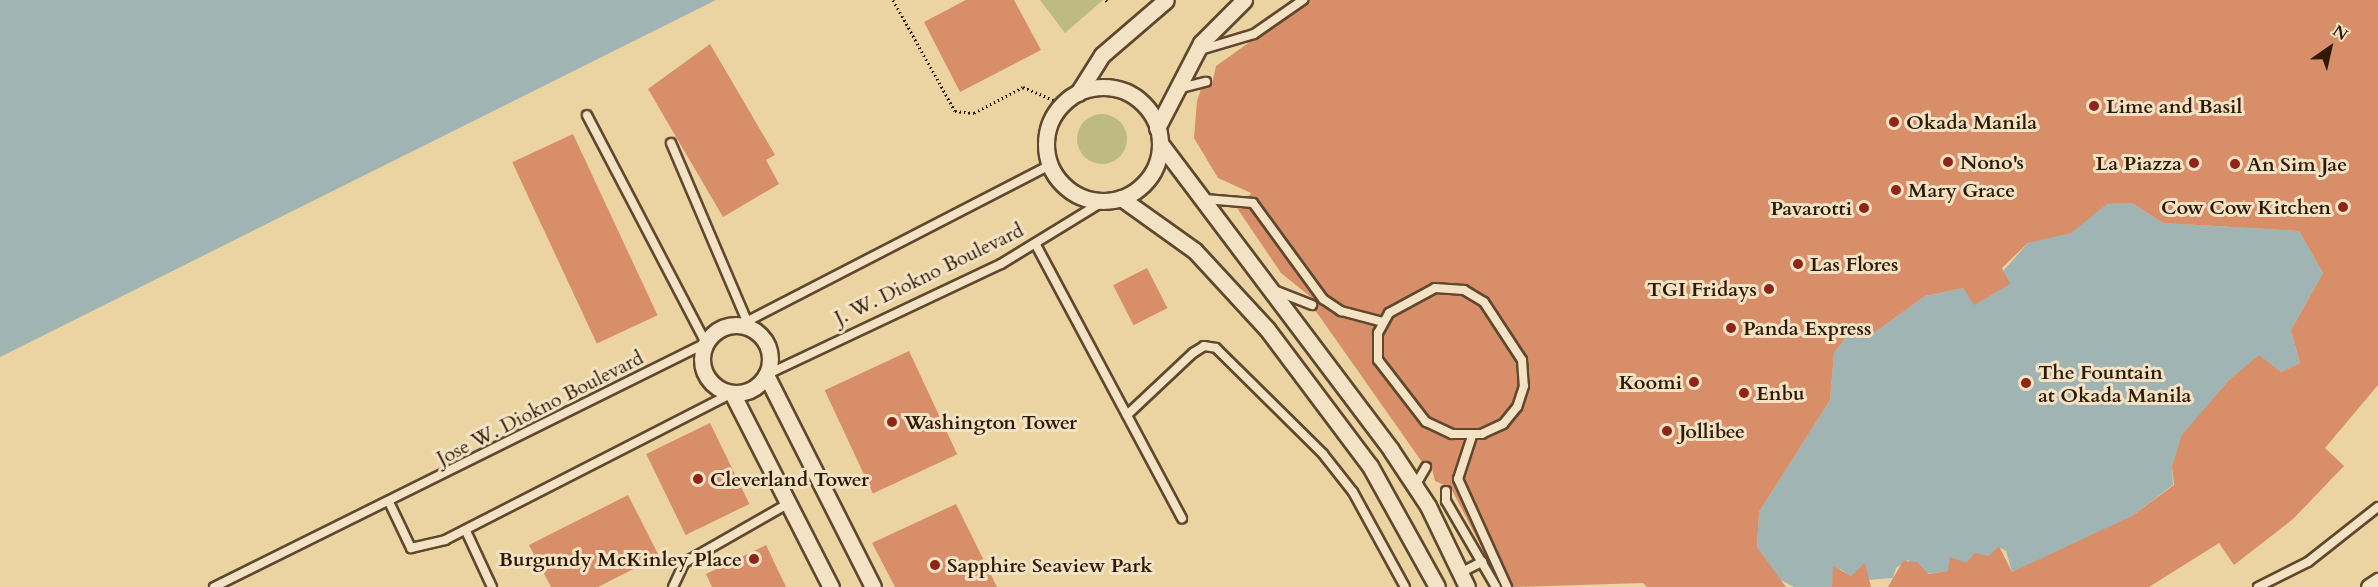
<!DOCTYPE html>
<style>
body{margin:0}
#map{position:relative;width:2378px;height:587px;overflow:hidden;background:#ecd3a2;font-family:Cardo,serif}
div>[style]{position:absolute}
[style*='--x']{left:calc(var(--x)*1px);top:calc(var(--y)*1px);width:calc(var(--w)*1px);rotate:calc(var(--a)*1deg)}
.green>*{inset:0;background:#bdbb82}
.round{border-radius:50%}
.water>*{inset:0;background:#a0b4b3}
.building>*{inset:0;background:#d78e69;transform-origin:0 0}
.path>*{height:3px;margin-top:-1.5px;transform-origin:0;background:repeating-linear-gradient(90deg,#301907 0 1.5px,transparent 0 4.5px)}
.roads{filter:drop-shadow(2px 0 #5f482e) drop-shadow(-2px 0 #5f482e) drop-shadow(0 2px #5f482e) drop-shadow(0 -2px #5f482e)}
.lane>*{height:8px;margin:-4px;padding:0 4px;transform-origin:4px;border-radius:4px;background:#f3e2c3}
.street>*{height:15px;margin:-7.5px;padding:0 7.5px;transform-origin:7.5px;border-radius:7.5px;background:#f3e2c3}
.street>.ring{margin:-7.5px;padding:0;box-sizing:content-box;background:none;border:15px solid #f3e2c3;border-radius:50%}
.dots>*{width:16px;height:16px;translate:-50% -50%;box-sizing:border-box;border:3px solid #f3e2c3;border-radius:50%}
span{translate:-50% -50%;white-space:nowrap;text-align:center;line-height:1.15;-webkit-text-stroke:6px #f3e2c3;paint-order:stroke}
.poi-label{font-size:20px;color:#301907;font-weight:700}
.left{translate:0 -50%;text-align:left}
.right{translate:-100% -50%;text-align:right}
.street-label{font-size:20px;color:#301907}
.north{position:absolute;left:2300px;top:18px;width:60px;height:60px;-webkit-text-stroke:4px #f3e2c3;paint-order:stroke;rotate:34deg;font-size:16px;font-weight:700;line-height:24px;text-align:center;color:#301907}
.north::after{content:'';display:block;margin:auto;width:21px;height:27px;background:#301907;clip-path:polygon(50% 0,100% 100%,50% 72%,0 100%)}
</style>
<div id="map">
<div class="green">
<div style="clip-path:polygon(1040px 0,1103px 0,1065px 33px)"></div>
<div class="round" style="left:1077px;top:114px;width:50px;height:50px"></div>
</div>
<div class="water">
<div style="clip-path:polygon(0 0,716px 0,0 357px)"></div>
<div style="clip-path:polygon(2132px 203px,2163px 223px,2299px 231px,2323px 273px,2291px 330px,2300px 363px,2281px 372px,2259px 356px,2229px 380px,2183px 435px,2172px 466px,2173px 485px,2132px 516px,2050px 558px,2012px 572px,2006px 551px,1999px 547px,1994px 558px,1974px 554px,1973px 566px,1950px 561px,1950px 571px,1925px 574px,1908px 560px,1896px 568px,1893px 578px,1867px 580px,1861px 568px,1856px 580px,1840px 569px,1834px 571px,1832px 587px,1794px 587px,1779px 579px,1757px 547px,1759px 512px,1830px 400px,1834px 353px,1846px 337px,1862px 329px,1871px 335px,1925px 296px,1963px 288px,1974px 304px,2028px 243px,2107px 204px)"></div>
</div>
<div class="building">
<div style="clip-path:polygon(966px 0,1014px 0,1041px 50px,960px 92px,924px 22px)"></div>
<div style="clip-path:polygon(1309px 0,2378px 0,2378px 385px,2325px 448px,2344px 466px,2293px 519px,2234px 565px,2219px 543px,2149px 587px,1888px 587px,1903px 561px,1917px 562px,1928px 574px,1948px 571px,1950px 557px,1966px 563px,1975px 553px,1989px 556px,1999px 546px,2012px 572px,2132px 516px,2174px 485px,2172px 466px,2182px 435px,2229px 380px,2259px 355px,2281px 372px,2300px 363px,2291px 330px,2323px 273px,2299px 231px,2163px 223px,2132px 203px,2107px 204px,2071px 233px,2028px 243px,2002px 268px,2010px 284px,1974px 305px,1963px 288px,1925px 296px,1871px 335px,1862px 329px,1846px 337px,1834px 353px,1830px 400px,1759px 512px,1757px 547px,1786px 587px,1647px 587px,1643px 583px,1513px 587px,1464px 479px,1477px 440px,1508px 428px,1530px 387px,1527px 357px,1489px 299px,1465px 284px,1435px 282px,1381px 315px,1343px 305px,1327px 295px,1258px 199px,1248px 197px,1251px 193px,1218px 178px,1194px 138px,1197px 101px,1201px 89px,1212px 84px,1216px 66px)"></div>
<div style="clip-path:polygon(710px 44px,775px 155px,766px 160px,779px 184px,723px 217px,648px 89px)"></div>
<div style="left:573px;top:134px;width:200px;height:67px;rotate:65deg"></div>
<div style="clip-path:polygon(1237px 208px,1250px 209px,1319px 304px,1339px 317px,1375px 326px,1373px 363px,1421px 426px,1464px 440px,1452px 481px,1489px 562px,1451px 488px,1435px 481px,1431px 464px,1422px 462px,1315px 310px,1317px 302px,1281px 273px)"></div>
<div style="left:1147px;top:268px;width:45px;height:38px;rotate:63deg"></div>
<div style="clip-path:polygon(1436px 294px,1462px 296px,1480px 306px,1516px 362px,1518px 385px,1512px 404px,1499px 419px,1481px 428px,1453px 428px,1430px 417px,1384px 358px,1384px 335px,1393px 317px)"></div>
<div style="left:909px;top:351px;width:114px;height:93px;rotate:65deg"></div>
<div style="left:710px;top:423px;width:90px;height:71px;rotate:64deg"></div>
<div style="clip-path:polygon(628px 495px,659px 556px,598px 587px,551px 587px,529px 545px)"></div>
<div style="clip-path:polygon(956px 504px,997px 587px,895px 587px,872px 543px)"></div>
<div style="clip-path:polygon(766px 545px,786px 587px,712px 587px,706px 574px)"></div>
<div style="clip-path:polygon(1865px 563px,1871px 587px,1832px 587px,1833px 566px,1851px 576px)"></div>
</div>
<div class="path">
<div style="--x:893;--y:0;--w:127;--a:60.8"></div>
<div style="--x:955;--y:111;--w:19;--a:6"></div>
<div style="--x:974;--y:113;--w:55;--a:-28"></div>
<div style="--x:1023;--y:87;--w:43;--a:23"></div>
<div style="--x:1106;--y:0;--w:4;--a:56"></div>
</div>
<div class="roads">
<div class="lane">
<div style="--x:1197;--y:51;--w:59;--a:-16.6"></div>
<div style="--x:1254;--y:34;--w:60;--a:-34.8"></div>
<div style="--x:1177;--y:89;--w:30;--a:-14"></div>
<div style="--x:671;--y:143;--w:194;--a:66.9"></div>
<div style="--x:1205;--y:199;--w:48;--a:4.8"></div>
<div style="--x:1253;--y:203;--w:119;--a:53.9"></div>
<div style="--x:1323;--y:299;--w:22;--a:34"></div>
<div style="--x:1341;--y:311;--w:43;--a:14.7"></div>
<div style="--x:1036;--y:245;--w:310;--a:61.9"></div>
<div style="--x:1435;--y:288;--w:29;--a:4"></div>
<div style="--x:1464;--y:290;--w:23;--a:31"></div>
<div style="--x:1484;--y:302;--w:69;--a:56.8"></div>
<div style="--x:1522;--y:360;--w:26;--a:86"></div>
<div style="--x:1524;--y:386;--w:22;--a:108"></div>
<div style="--x:1517;--y:407;--w:22;--a:129"></div>
<div style="--x:1503;--y:424;--w:23;--a:155"></div>
<div style="--x:1482;--y:434;--w:30;--a:180"></div>
<div style="--x:1452;--y:434;--w:29;--a:-155"></div>
<div style="--x:1426;--y:422;--w:78;--a:-127.7"></div>
<div style="--x:1378;--y:360;--w:27;--a:-90"></div>
<div style="--x:1378;--y:333;--w:23;--a:-61"></div>
<div style="--x:1389;--y:313;--w:52;--a:-28.5"></div>
<div style="--x:1274;--y:290;--w:41;--a:21.5"></div>
<div style="--x:740;--y:325;--w:349;--a:-27.3"></div>
<div style="--x:766;--y:375;--w:260;--a:-25.3"></div>
<div style="--x:1001;--y:264;--w:121;--a:-31.5"></div>
<div style="--x:1127;--y:415;--w:91;--a:-43.2"></div>
<div style="--x:1193;--y:353;--w:13;--a:-32"></div>
<div style="--x:1204;--y:346;--w:12;--a:9"></div>
<div style="--x:1216;--y:348;--w:151;--a:44.7"></div>
<div style="--x:1323;--y:454;--w:48;--a:51.7"></div>
<div style="--x:1353;--y:492;--w:108;--a:61.3"></div>
<div style="--x:1472;--y:436;--w:45;--a:108"></div>
<div style="--x:1458;--y:479;--w:119;--a:65.6"></div>
<div style="--x:1415;--y:486;--w:22;--a:-60"></div>
<div style="--x:1446;--y:491;--w:10;--a:90"></div>
<div style="--x:1446;--y:501;--w:99;--a:59.8"></div>
<div style="--x:390;--y:504;--w:49;--a:64.5"></div>
<div style="--x:411;--y:548;--w:35;--a:-13"></div>
<div style="--x:445;--y:540;--w:322;--a:-27.1"></div>
<div style="--x:466;--y:531;--w:62;--a:65.1"></div>
<div style="--x:1460;--y:573;--w:25;--a:-27"></div>
<div style="--x:214;--y:587;--w:549;--a:-26.38"></div>
<div style="--x:706;--y:343;--w:257;--a:-117.6"></div>
<div style="--x:673;--y:587;--w:26;--a:-65"></div>
<div style="--x:684;--y:563;--w:121;--a:-29.7"></div>
<div style="--x:2258;--y:587;--w:56;--a:-26.6"></div>
<div style="--x:2308;--y:562;--w:89;--a:-38.2"></div>
</div>
<div class="street">
<div class="ring" style="left:1046px;top:87px;width:99px;height:99px"></div>
<div style="--x:1078;--y:93;--w:45;--a:-57.7"></div>
<div style="--x:1102;--y:55;--w:84;--a:-40.7"></div>
<div style="--x:1157;--y:128;--w:96;--a:-62.6"></div>
<div style="--x:1201;--y:43;--w:61;--a:-45"></div>
<div style="--x:1160;--y:143;--w:384;--a:53"></div>
<div style="--x:1391;--y:450;--w:67;--a:56.5"></div>
<div style="--x:1428;--y:506;--w:90;--a:64.3"></div>
<div style="--x:1121;--y:198;--w:91;--a:35.6"></div>
<div style="--x:1195;--y:251;--w:106;--a:47.3"></div>
<div style="--x:1267;--y:329;--w:171;--a:53.1"></div>
<div style="--x:1370;--y:466;--w:138;--a:61"></div>
<div class="ring" style="left:702px;top:325px;width:53px;height:53px"></div>
<div style="--x:766;--y:375;--w:237;--a:63.2"></div>
<div style="--x:732;--y:393;--w:218;--a:63"></div>
<div style="--x:2369;--y:587;--w:11;--a:-34"></div>
</div>
</div>
<div class="dots">
<div style="left:2094px;top:106px;background:#8f2418"></div>
<div style="left:1894px;top:122px;background:#8f2418"></div>
<div style="left:1948px;top:162px;background:#8f2418"></div>
<div style="left:2194px;top:163px;background:#8f2418"></div>
<div style="left:2235px;top:164px;background:#8f2418"></div>
<div style="left:1896px;top:190px;background:#8f2418"></div>
<div style="left:2343px;top:207px;background:#8f2418"></div>
<div style="left:1864px;top:208px;background:#8f2418"></div>
<div style="left:1798px;top:264px;background:#8f2418"></div>
<div style="left:1769px;top:289px;background:#8f2418"></div>
<div style="left:1731px;top:328px;background:#8f2418"></div>
<div style="left:1694px;top:382px;background:#8f2418"></div>
<div style="left:2026px;top:383px;background:#8f2418"></div>
<div style="left:1744px;top:393px;background:#8f2418"></div>
<div style="left:892px;top:422px;background:#8f2418"></div>
<div style="left:1667px;top:431px;background:#8f2418"></div>
<div style="left:698px;top:479px;background:#8f2418"></div>
<div style="left:754px;top:559px;background:#8f2418"></div>
<div style="left:935px;top:565px;background:#8f2418"></div>
</div>
<div class="poi-label">
<span class="left" style="left:2106px;top:106px">Lime and Basil</span>
<span class="left" style="left:1906px;top:122px">Okada Manila</span>
<span class="left" style="left:1960px;top:162px">Nono's</span>
<span class="right" style="left:2182px;top:163px">La Piazza</span>
<span class="left" style="left:2247px;top:164px">An Sim Jae</span>
<span class="left" style="left:1908px;top:190px">Mary Grace</span>
<span class="right" style="left:2331px;top:207px">Cow Cow Kitchen</span>
<span class="right" style="left:1852px;top:208px">Pavarotti</span>
<span class="left" style="left:1810px;top:264px">Las Flores</span>
<span class="right" style="left:1757px;top:289px">TGI Fridays</span>
<span class="left" style="left:1743px;top:328px">Panda Express</span>
<span class="left" style="left:2038px;top:384px">The Fountain<br>at Okada Manila</span>
<span class="right" style="left:1682px;top:382px">Koomi</span>
<span class="left" style="left:1756px;top:393px">Enbu</span>
<span class="left" style="left:904px;top:422px">Washington Tower</span>
<span class="left" style="left:1679px;top:431px">Jollibee</span>
<span class="left" style="left:710px;top:479px">Cleverland Tower</span>
<span class="right" style="left:742px;top:559px">Burgundy McKinley Place</span>
<span class="left" style="left:947px;top:565px">Sapphire Seaview Park</span>
</div>
<div class="street-label">
<span style="left:929px;top:274px;rotate:-26deg">J. W. Diokno Boulevard</span>
<span style="left:540px;top:408px;rotate:-27deg">Jose W. Diokno Boulevard</span>
</div>
<div class="north">N</div>
</div>
